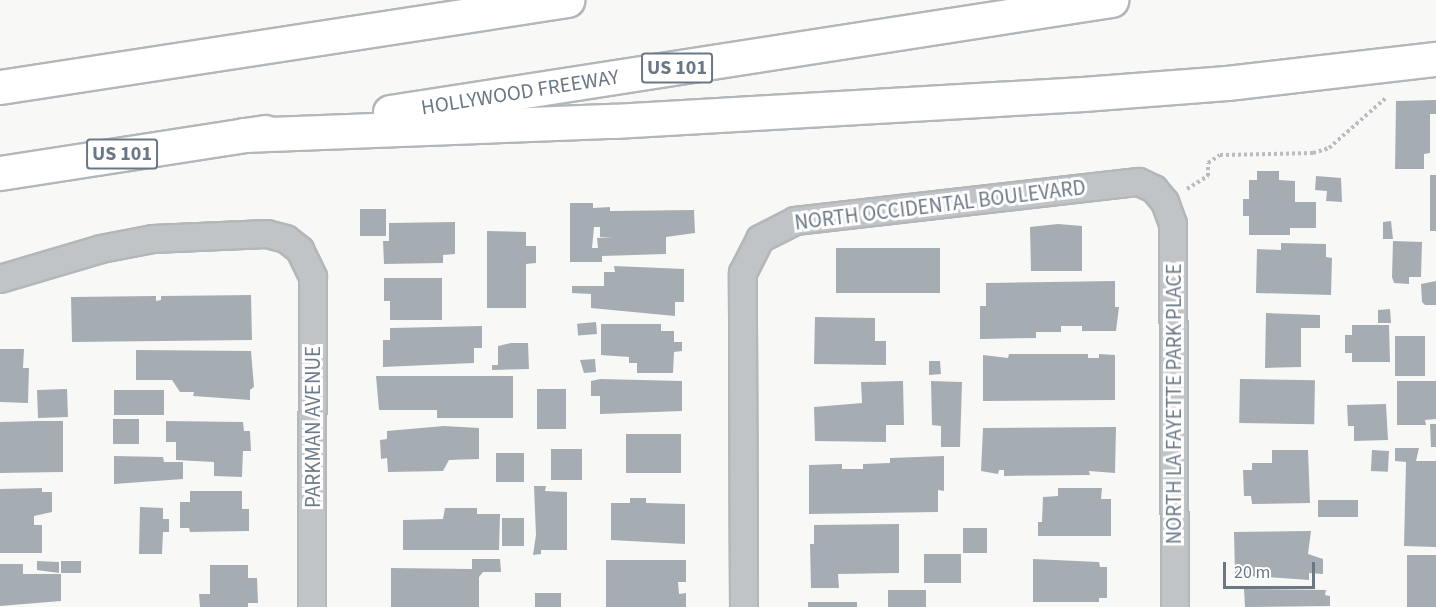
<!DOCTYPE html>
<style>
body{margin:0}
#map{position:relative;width:1436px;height:607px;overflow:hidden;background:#f8f9f6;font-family:"Source Sans 3",sans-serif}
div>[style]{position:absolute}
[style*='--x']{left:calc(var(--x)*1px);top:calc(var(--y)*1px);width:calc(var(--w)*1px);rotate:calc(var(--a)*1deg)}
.building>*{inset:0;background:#a5adb3;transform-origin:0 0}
.path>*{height:4px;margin-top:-2px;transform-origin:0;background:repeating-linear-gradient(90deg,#babdbf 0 3px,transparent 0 6px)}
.roads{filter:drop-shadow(2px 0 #b3b7ba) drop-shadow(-2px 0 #b3b7ba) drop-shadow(0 2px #b3b7ba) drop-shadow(0 -2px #b3b7ba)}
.minor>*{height:26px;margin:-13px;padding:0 13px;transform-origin:13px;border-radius:13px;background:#c0c4c7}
.motorway>*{height:33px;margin:-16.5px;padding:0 16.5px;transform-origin:16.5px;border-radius:16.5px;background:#fff}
span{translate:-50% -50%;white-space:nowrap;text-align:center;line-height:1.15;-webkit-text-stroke:6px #fff;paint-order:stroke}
.shield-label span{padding:2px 4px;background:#fff;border:2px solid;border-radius:4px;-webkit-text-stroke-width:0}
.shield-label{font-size:20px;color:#6a7885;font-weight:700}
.street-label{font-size:21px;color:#6a7885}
.scale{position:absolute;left:1223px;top:562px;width:92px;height:27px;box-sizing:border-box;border:3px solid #6a7885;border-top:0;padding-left:8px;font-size:18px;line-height:21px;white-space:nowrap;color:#6a7885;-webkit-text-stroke:4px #fff;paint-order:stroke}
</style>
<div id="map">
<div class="building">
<div style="clip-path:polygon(1436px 100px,1436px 114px,1430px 114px,1430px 153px,1424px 154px,1424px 169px,1395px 169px,1396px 101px)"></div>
<div style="clip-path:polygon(1257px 171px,1279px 171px,1279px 180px,1295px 181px,1295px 202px,1316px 202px,1316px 228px,1290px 228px,1290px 235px,1249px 235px,1249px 216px,1243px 216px,1243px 199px,1249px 199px,1249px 180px,1257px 180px)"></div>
<div style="left:1430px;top:175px;width:6px;height:56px"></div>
<div style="clip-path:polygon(1316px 176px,1341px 178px,1342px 202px,1326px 201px,1327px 191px,1315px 190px)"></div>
<div style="clip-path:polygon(evenodd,570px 203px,593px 203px,593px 208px,610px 207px,610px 211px,694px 210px,695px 233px,666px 237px,666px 254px,602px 256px,602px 262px,570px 262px,570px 203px,594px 227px,600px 227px,600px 237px,613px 237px,597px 238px,598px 248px,592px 248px,594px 227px)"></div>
<div style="left:360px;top:209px;width:26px;height:27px"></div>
<div style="clip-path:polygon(1391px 221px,1393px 239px,1383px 239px,1383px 222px)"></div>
<div style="clip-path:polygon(455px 222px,455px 254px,443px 255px,443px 263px,384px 264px,383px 241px,389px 241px,389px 223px)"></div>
<div style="clip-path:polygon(1058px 224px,1082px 226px,1082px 271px,1031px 271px,1030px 227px)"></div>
<div style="clip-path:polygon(487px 231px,526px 232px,526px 246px,536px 246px,536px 263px,526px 264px,526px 308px,487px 308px)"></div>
<div style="clip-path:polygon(1393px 241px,1422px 242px,1421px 277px,1409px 277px,1409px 284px,1394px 283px,1392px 277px)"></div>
<div style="clip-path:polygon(1281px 243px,1326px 244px,1326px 257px,1332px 258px,1331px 295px,1256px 293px,1257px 249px,1281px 250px)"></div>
<div style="left:836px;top:248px;width:104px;height:45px"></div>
<div style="clip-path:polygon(614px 266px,684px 269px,684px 302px,675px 302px,675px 316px,591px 308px,591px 294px,572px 293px,572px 286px,604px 286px,604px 272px,615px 272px)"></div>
<div style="clip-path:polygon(384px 278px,442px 278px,442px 320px,390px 320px,390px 301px,384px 301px)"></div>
<div style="clip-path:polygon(1115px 281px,1115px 307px,1119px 307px,1116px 331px,1082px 331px,1082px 326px,1061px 326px,1061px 332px,1036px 332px,1036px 338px,980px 339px,980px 306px,986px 306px,986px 283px)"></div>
<div style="clip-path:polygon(1436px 281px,1436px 305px,1425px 305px,1422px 302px,1421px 284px)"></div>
<div style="clip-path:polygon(251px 295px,252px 340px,72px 342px,71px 297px,156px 296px,156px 301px,161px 300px,161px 296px)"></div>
<div style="clip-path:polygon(1390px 309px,1391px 323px,1378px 323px,1378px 310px)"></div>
<div style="clip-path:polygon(1266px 313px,1320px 315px,1320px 328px,1301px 328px,1301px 367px,1265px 368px)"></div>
<div style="clip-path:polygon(815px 317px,875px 318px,875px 341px,886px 341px,886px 365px,814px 364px)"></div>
<div style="left:596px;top:322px;width:12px;height:19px;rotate:85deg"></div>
<div style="clip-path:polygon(601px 324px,661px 324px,661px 331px,674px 331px,674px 342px,682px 342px,682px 351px,674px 352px,673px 373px,637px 373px,637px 363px,629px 363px,629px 357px,601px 355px)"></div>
<div style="clip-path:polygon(1352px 325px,1389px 325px,1390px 362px,1352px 362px,1352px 353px,1345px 353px,1345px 335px,1352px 335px)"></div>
<div style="clip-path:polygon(482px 326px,482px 348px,474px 348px,474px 363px,383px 367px,383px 340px,390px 340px,390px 328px)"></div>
<div style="left:1395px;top:336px;width:30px;height:40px"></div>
<div style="clip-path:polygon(511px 343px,528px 343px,529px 369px,492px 370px,492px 365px,498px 365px,498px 346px)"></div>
<div style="clip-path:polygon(0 349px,24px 349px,23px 368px,29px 368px,28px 403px,0 402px)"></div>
<div style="clip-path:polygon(136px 350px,251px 351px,254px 387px,250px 390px,250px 400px,193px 396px,194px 392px,180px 392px,172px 380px,136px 380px)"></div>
<div style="clip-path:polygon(1009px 354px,1088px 354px,1088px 358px,1099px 358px,1099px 354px,1115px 355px,1115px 400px,983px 401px,983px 355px,1008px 358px)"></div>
<div style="clip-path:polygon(595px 359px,596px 372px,584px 373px,580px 360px)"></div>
<div style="clip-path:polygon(929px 361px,940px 361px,941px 374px,929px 375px)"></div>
<div style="clip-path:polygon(376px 376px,513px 376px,513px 418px,437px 418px,437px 410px,379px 410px)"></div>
<div style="clip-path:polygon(600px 379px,682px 381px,682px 411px,600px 414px,600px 396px,591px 396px,591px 381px)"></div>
<div style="left:1240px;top:379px;width:75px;height:44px;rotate:1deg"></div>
<div style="clip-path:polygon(903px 381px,904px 425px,886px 425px,886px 442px,815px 441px,814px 407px,862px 403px,861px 382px)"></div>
<div style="clip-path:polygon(931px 381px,962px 382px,960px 447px,941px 447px,941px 426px,932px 425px)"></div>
<div style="clip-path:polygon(1397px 381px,1436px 381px,1436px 419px,1425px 420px,1426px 425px,1397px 425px)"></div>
<div style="left:67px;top:389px;width:28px;height:30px;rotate:88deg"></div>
<div style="left:537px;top:389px;width:29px;height:40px"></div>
<div style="left:114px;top:390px;width:50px;height:25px"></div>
<div style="clip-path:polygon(1386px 404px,1388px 440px,1354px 441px,1354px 426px,1348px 426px,1347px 405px)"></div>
<div style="left:113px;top:419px;width:26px;height:25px"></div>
<div style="clip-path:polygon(39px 421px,63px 421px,63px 472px,0 473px,0 422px)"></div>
<div style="clip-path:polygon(166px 421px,243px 422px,244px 431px,250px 431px,251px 451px,243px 451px,242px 477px,214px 476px,214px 462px,176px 460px,176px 442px,166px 442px)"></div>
<div style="clip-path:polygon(1430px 424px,1436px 424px,1436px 447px,1431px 447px)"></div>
<div style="clip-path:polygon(444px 426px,479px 428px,479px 459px,449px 460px,443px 471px,388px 472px,387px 458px,381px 459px,380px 440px,387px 439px,387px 431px)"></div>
<div style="clip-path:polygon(1116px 427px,1115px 473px,1089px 471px,1090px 475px,1004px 476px,1004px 470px,999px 470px,998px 474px,981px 471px,983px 428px)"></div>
<div style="left:626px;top:434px;width:55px;height:39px"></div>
<div style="clip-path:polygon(1395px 448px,1419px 448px,1416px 461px,1436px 461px,1436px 547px,1404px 546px,1406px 462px,1395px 461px)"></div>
<div style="left:582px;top:449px;width:31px;height:31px;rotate:90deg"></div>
<div style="clip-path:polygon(1272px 450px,1308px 450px,1310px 503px,1252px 504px,1251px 496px,1244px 496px,1243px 470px,1252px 470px,1252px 463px,1272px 463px)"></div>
<div style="left:1372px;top:450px;width:17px;height:21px;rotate:3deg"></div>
<div style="left:496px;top:453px;width:28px;height:29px"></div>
<div style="clip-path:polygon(114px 456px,163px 457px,164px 462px,183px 462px,183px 479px,114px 484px)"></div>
<div style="clip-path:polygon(944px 456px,944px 491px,938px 490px,938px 512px,809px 514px,809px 465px,842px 464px,842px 469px,863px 469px,863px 464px,890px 463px,890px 458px)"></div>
<div style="clip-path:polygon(534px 486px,546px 486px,545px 491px,567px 492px,567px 550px,541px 550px,541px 554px,533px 555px,536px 535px)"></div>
<div style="clip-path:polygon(42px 488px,42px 492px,52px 492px,52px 512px,34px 516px,34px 525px,42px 525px,42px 553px,0 553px,0 489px)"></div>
<div style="clip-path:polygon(1058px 488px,1102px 488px,1101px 499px,1111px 499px,1111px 536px,1038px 536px,1038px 522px,1042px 522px,1043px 497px,1058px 496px)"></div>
<div style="clip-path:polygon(190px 491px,242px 491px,242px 509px,249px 509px,249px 531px,190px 532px,189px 528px,180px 528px,180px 502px,190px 502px)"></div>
<div style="clip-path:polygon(630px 498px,646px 498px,646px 503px,685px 504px,685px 544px,611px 540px,611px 503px,630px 503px)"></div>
<div style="left:1358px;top:500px;width:17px;height:40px;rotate:90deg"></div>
<div style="clip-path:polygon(140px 507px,163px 508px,163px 519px,169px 519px,169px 532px,163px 532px,162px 554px,139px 554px)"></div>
<div style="clip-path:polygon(445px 508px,477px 508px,477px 514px,500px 514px,499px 550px,403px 550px,403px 520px,443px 519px)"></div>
<div style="left:502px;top:518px;width:22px;height:28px"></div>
<div style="clip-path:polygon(899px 524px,899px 573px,838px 574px,839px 588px,811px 588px,810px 544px,814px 544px,814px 525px)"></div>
<div style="left:963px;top:528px;width:24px;height:25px"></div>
<div style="clip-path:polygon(1311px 531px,1308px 554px,1323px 559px,1323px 574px,1309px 573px,1309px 580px,1235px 575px,1234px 532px)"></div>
<div style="left:924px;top:554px;width:37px;height:29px"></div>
<div style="left:1436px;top:555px;width:52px;height:29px;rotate:90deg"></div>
<div style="clip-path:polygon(472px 559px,500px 559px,501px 572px,483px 572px,479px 577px,479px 607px,391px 607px,391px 568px,472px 569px)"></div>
<div style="clip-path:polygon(1033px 559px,1099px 562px,1100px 567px,1107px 567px,1107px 598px,1099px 598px,1099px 602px,1033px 602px)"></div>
<div style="clip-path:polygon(606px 560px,686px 560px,686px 582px,678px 582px,679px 594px,686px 593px,686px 607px,606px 607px)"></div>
<div style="clip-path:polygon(37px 561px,59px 562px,59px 573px,37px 570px)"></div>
<div style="left:61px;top:561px;width:20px;height:12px"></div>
<div style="clip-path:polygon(0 564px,23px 564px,23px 574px,61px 574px,61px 601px,0 606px)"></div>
<div style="clip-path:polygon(210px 565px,248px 565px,248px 578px,257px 578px,258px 603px,248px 603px,248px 607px,200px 607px,199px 594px,210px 594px)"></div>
<div style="clip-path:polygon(1244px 589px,1326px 590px,1325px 595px,1330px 596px,1330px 606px,1245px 607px)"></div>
<div style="left:888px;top:590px;width:38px;height:17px"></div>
<div style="left:535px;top:593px;width:26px;height:14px"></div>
<div style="left:808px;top:602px;width:49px;height:5px"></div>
</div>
<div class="path">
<div style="--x:1187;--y:189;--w:25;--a:-32"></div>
<div style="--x:1208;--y:176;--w:13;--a:-90"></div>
<div style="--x:1208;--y:163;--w:14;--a:-34"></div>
<div style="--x:1220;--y:155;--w:93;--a:-1.2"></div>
<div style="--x:1313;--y:153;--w:17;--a:-17"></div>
<div style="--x:1329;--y:148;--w:76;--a:-41.3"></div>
</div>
<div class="roads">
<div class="minor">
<div style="--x:0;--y:279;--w:105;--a:-16.5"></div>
<div style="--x:101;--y:249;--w:53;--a:-10.9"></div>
<div style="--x:153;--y:239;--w:114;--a:-2.5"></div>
<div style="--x:267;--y:234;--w:20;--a:15"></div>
<div style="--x:286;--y:239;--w:18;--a:38"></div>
<div style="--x:300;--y:250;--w:30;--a:64"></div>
<div style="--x:313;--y:277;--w:330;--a:90.2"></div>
<div style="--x:744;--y:607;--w:334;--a:-90.2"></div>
<div style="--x:743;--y:273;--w:38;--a:-63"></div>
<div style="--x:760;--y:239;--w:39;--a:-27"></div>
<div style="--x:795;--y:221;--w:346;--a:-6.5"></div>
<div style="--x:1139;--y:182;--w:17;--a:25"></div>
<div style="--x:1154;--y:189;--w:17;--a:50"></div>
<div style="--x:1165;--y:202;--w:23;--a:70"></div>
<div style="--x:1173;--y:224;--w:383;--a:89.7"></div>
</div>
<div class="motorway">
<div style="--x:0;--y:87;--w:574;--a:-8.72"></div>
<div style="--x:390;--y:112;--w:730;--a:-8.83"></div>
<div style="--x:243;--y:135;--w:371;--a:-2.2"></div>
<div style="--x:614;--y:121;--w:470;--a:-3.3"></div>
<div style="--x:1083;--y:94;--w:144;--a:-4.4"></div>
<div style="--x:1227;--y:83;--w:210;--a:-6.6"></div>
<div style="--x:0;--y:173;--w:268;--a:-8.8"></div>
</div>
</div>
<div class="shield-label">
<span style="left:677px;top:68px">US 101</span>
<span style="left:122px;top:154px">US 101</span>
</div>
<div class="street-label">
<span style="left:520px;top:92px;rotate:-9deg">HOLLYWOOD FREEWAY</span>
<span style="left:940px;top:205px;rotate:-7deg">NORTH OCCIDENTAL BOULEVARD</span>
<span style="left:1174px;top:404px;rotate:-90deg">NORTH LA FAYETTE PARK PLACE</span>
<span style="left:313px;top:427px;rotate:-90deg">PARKMAN AVENUE</span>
</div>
<div class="scale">20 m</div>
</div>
